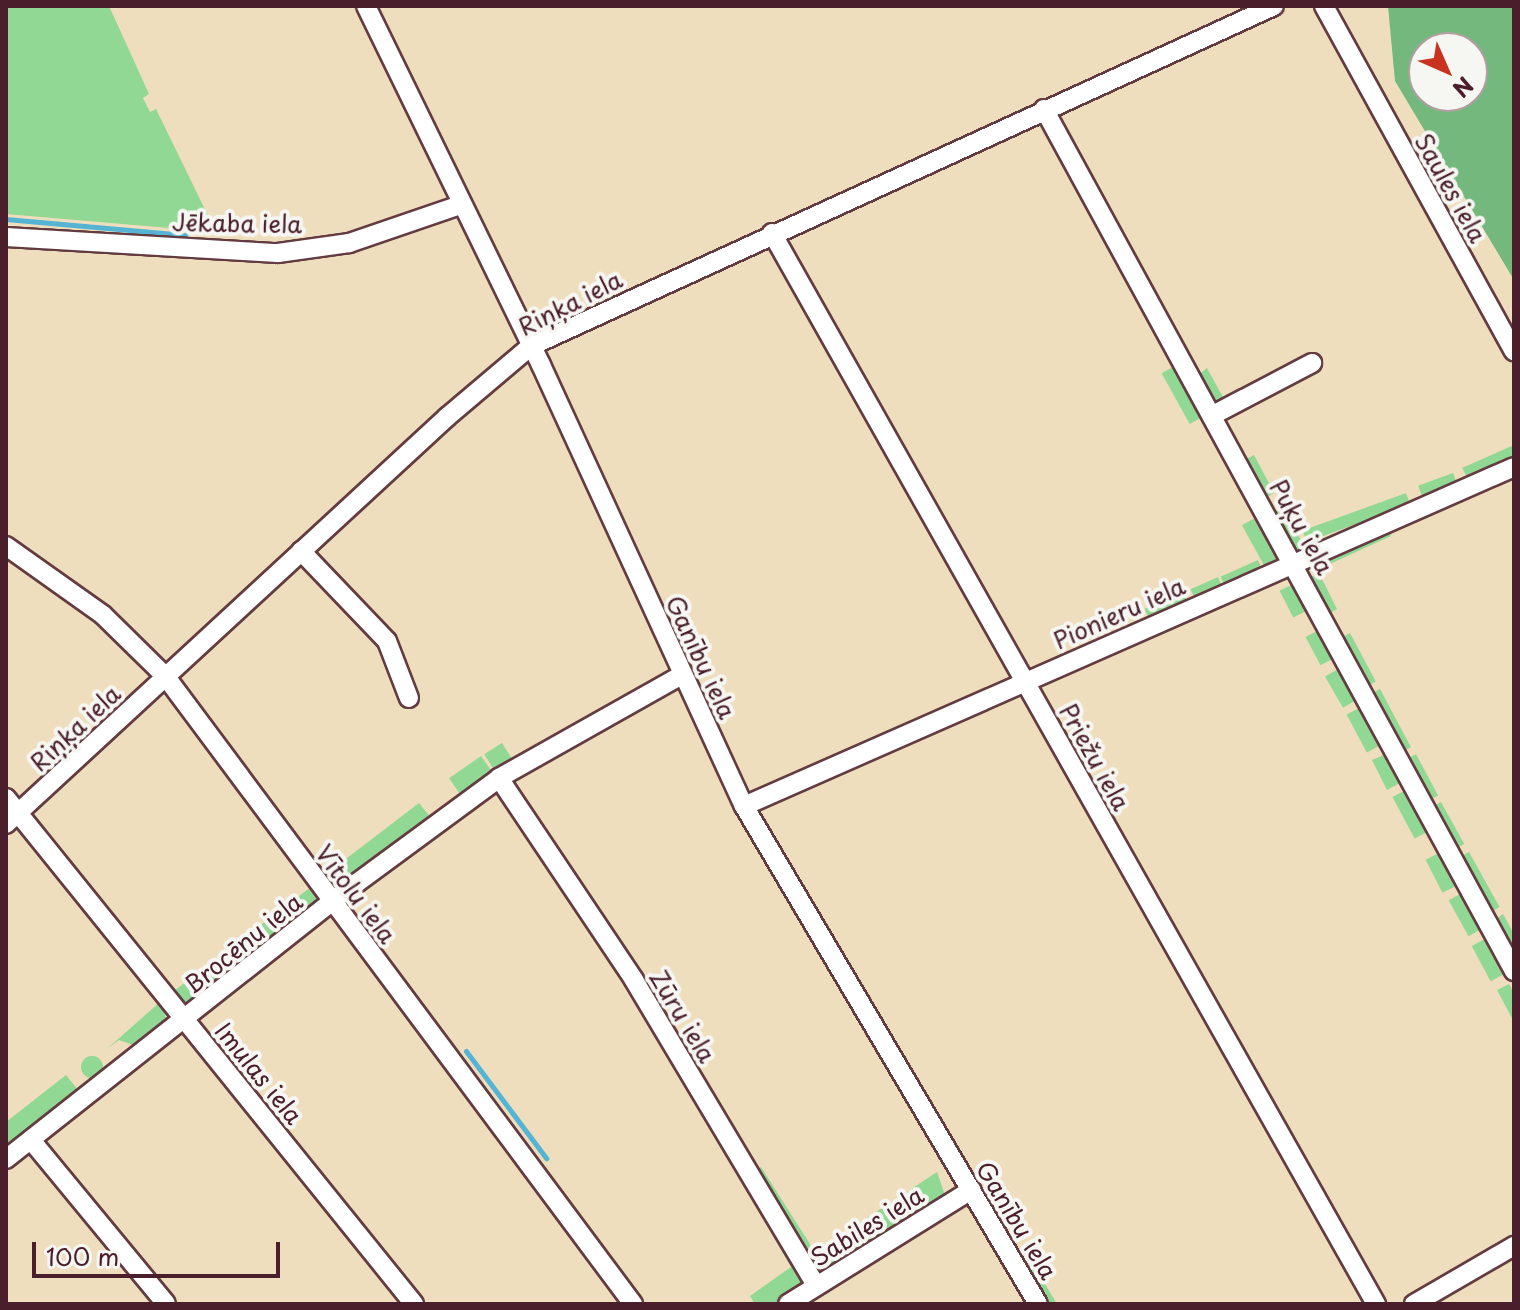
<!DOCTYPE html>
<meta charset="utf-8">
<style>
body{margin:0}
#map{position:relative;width:1520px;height:1310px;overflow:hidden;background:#eedebd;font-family:"Playpen Sans",sans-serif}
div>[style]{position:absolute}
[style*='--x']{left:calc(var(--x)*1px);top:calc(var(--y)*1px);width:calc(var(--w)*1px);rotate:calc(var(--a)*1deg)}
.green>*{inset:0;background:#90d893;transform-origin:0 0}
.round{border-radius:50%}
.forest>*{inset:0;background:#74b87d}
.stream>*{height:5px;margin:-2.5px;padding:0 2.5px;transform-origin:2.5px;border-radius:2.5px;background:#55b4d3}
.roads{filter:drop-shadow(2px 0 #633c41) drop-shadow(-2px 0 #633c41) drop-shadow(0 2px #633c41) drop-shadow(0 -2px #633c41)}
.minor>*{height:18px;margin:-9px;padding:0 9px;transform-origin:9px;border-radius:9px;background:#fff}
span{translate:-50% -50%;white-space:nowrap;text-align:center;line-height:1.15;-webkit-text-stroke:8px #f6f6f2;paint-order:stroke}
.street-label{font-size:24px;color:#4a1f2b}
.frame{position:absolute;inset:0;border:8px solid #4a1f2b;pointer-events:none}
.north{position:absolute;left:1408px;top:32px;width:80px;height:80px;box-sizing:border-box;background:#f6f6f2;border:2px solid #b1a0a2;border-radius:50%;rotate:135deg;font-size:22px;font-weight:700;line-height:32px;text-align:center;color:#4a1f2b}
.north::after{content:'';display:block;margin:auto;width:28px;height:36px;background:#c8321e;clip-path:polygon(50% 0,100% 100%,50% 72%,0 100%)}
.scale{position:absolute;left:32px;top:1242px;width:248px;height:36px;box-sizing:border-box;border:4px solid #4a1f2b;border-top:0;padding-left:10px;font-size:24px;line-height:28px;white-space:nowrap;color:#4a1f2b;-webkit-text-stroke:6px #f6f6f2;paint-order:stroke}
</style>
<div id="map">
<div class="green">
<div style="clip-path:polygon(6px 6px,109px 6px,149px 94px,143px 98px,150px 112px,156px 109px,216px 232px,6px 214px)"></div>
<div style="left:1173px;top:367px;width:58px;height:13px;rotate:61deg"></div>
<div style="clip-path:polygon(1207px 368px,1225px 401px,1212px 405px,1197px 376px)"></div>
<div style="clip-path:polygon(1514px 445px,1514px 458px,1468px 479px,1462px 468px)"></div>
<div style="left:1254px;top:455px;width:43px;height:13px;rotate:62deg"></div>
<div style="left:1453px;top:473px;width:12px;height:37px;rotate:70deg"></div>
<div style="left:1406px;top:493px;width:12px;height:110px;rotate:70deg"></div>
<div style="clip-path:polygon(1283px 508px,1306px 549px,1290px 549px,1270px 513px)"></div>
<div style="left:1255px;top:518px;width:46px;height:15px;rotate:61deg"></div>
<div style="clip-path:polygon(1389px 530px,1391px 536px,1321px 568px,1317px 561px)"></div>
<div style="left:1258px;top:560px;width:10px;height:41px;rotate:66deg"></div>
<div style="clip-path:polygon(1319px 573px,1337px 609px,1327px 615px,1307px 579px)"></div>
<div style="left:1218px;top:577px;width:10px;height:30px;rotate:66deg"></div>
<div style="left:1293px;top:584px;width:30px;height:15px;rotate:63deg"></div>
<div style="left:1183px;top:592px;width:10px;height:42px;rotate:66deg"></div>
<div style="left:1317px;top:631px;width:32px;height:13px;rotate:62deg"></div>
<div style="left:1350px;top:633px;width:55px;height:11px;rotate:62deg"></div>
<div style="left:1338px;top:669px;width:36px;height:15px;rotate:60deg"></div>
<div style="left:1380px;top:689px;width:66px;height:11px;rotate:62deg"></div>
<div style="left:1359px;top:708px;width:43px;height:14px;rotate:62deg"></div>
<div style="left:502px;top:743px;width:19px;height:21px;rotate:58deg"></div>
<div style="left:1416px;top:754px;width:47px;height:11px;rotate:62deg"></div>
<div style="clip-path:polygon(1384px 755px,1400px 783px,1387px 790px,1372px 760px)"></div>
<div style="left:481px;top:756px;width:21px;height:39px;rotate:55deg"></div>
<div style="left:1404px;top:791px;width:47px;height:13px;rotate:62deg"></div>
<div style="left:1441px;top:802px;width:48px;height:10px;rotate:61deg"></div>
<div style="clip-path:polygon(419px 803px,431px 818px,333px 890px,321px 878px)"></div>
<div style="left:1469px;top:852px;width:63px;height:11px;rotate:61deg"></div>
<div style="left:1439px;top:853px;width:37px;height:15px;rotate:63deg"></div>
<div style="clip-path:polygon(311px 887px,319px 905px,257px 949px,246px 936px)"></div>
<div style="left:1460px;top:894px;width:41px;height:13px;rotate:61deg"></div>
<div style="clip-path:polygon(1503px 914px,1514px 934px,1514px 948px,1509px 951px,1494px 921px)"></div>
<div style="left:1485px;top:939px;width:40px;height:15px;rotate:62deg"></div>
<div style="clip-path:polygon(228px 950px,239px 965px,189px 1005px,170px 994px)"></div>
<div style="clip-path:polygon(1509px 984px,1514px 993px,1514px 1022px,1497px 990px)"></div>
<div style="clip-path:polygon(161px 1001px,167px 1022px,136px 1046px,119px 1040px,108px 1048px)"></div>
<div class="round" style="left:81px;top:1056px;width:22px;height:22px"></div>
<div style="clip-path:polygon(66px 1075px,78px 1090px,6px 1145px,6px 1122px)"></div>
<div style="clip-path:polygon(718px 1140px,804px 1281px,775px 1304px,755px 1304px,750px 1296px,791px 1267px)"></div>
<div style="clip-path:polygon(761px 1167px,815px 1252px,831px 1242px,843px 1260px,830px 1269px,815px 1268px,755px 1170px)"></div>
<div style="clip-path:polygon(937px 1172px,946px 1198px,913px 1218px,896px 1199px)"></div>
<div style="clip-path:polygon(891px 1202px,905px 1222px,850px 1255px,837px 1238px)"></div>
<div style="clip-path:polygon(1032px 1261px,1033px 1264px,1057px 1304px,1046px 1304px,1025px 1270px)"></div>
</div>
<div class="forest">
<div style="clip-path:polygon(evenodd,1388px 6px,1514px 6px,1514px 280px,1395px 81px,1388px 6px,1424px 48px,1472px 48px,1472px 96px,1424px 96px,1424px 48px)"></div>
</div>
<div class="stream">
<div style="--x:6;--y:219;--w:180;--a:5.1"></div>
<div style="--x:466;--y:1051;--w:134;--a:53.2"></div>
</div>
<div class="roads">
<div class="minor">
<div style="--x:366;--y:6;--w:399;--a:64"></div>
<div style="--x:541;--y:365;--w:485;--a:65.3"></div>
<div style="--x:744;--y:806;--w:578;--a:59.44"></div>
<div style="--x:1324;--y:6;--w:394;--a:61.2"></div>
<div style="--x:1044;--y:109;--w:982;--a:61.4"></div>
<div style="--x:772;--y:233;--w:1230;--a:60.58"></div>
<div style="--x:6;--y:237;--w:272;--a:3.4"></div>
<div style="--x:278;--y:253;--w:72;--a:-8"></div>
<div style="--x:349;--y:243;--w:117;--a:-18.9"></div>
<div style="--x:1213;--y:415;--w:112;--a:-27.7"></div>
<div style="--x:6;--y:546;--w:119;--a:35.4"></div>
<div style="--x:103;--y:615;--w:88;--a:44.5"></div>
<div style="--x:166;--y:677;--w:782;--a:53.32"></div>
<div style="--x:301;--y:551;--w:124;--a:46.3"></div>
<div style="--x:387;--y:641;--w:61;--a:68.9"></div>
<div style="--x:499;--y:778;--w:243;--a:56.2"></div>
<div style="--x:634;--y:980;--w:355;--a:59.2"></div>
<div style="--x:6;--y:798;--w:650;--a:51.12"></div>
<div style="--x:744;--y:806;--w:841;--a:-23.76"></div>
<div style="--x:6;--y:824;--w:600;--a:-42.7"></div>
<div style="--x:447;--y:417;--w:110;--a:-40.2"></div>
<div style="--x:531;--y:346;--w:817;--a:-24.59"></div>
<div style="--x:31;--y:1140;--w:212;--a:50.5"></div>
<div style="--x:6;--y:1159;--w:414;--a:-38.3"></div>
<div style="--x:331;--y:902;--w:209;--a:-36.4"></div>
<div style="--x:499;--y:778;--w:210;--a:-29.4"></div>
<div style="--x:788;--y:1304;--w:216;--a:-31.9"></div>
<div style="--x:1414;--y:1304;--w:116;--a:-30.1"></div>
</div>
</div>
<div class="street-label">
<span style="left:1451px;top:188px;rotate:61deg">Saules iela</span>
<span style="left:237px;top:223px;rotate:1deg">Jēkaba iela</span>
<span style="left:570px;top:303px;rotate:-27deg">Riņķa iela</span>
<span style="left:1302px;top:527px;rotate:61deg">Puķu iela</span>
<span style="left:1119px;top:613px;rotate:-24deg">Pionieru iela</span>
<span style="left:701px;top:657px;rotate:65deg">Ganību iela</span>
<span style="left:75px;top:728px;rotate:-43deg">Riņķa iela</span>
<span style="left:1095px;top:757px;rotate:61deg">Priežu iela</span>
<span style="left:356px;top:894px;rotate:53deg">Vītolu iela</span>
<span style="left:243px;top:943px;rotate:-39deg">Brocēnu iela</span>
<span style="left:683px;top:1016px;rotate:59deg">Zūru iela</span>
<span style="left:259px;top:1073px;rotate:51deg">Imulas iela</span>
<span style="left:1017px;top:1220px;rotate:59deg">Ganību iela</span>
<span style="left:867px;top:1226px;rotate:-32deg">Sabiles iela</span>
</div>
<div class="frame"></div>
<div class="north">N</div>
<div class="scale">100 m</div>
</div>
